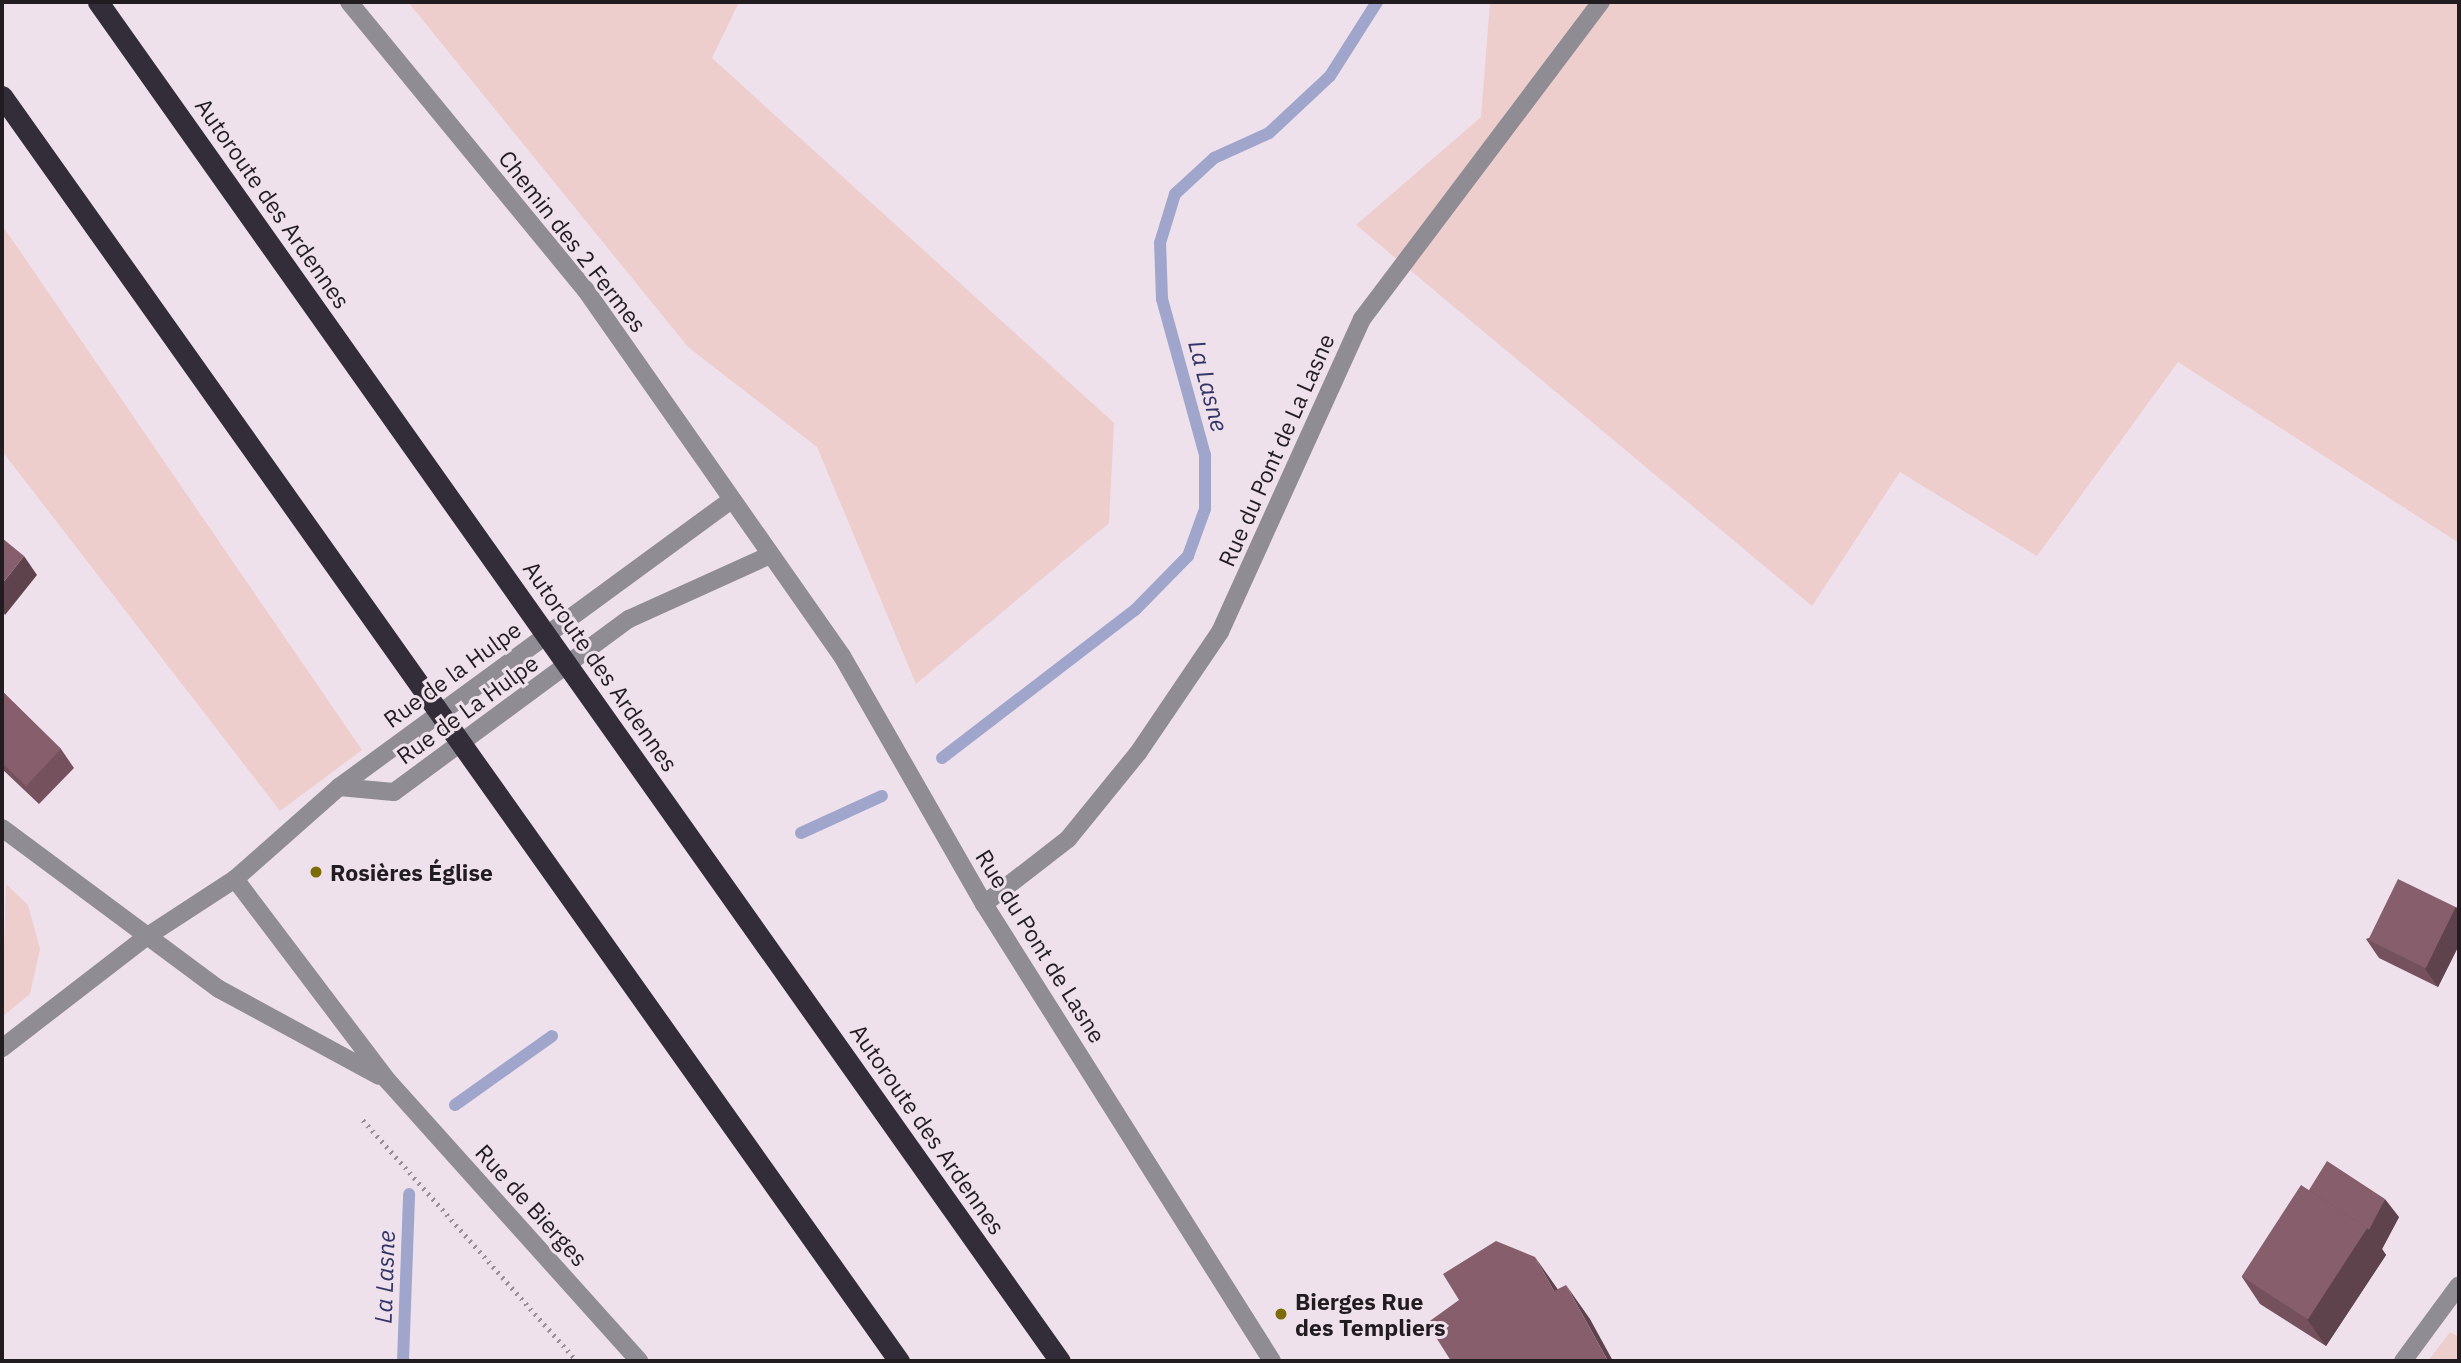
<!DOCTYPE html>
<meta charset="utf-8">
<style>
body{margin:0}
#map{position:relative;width:2461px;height:1363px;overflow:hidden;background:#eee1ec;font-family:"IBM Plex Sans",sans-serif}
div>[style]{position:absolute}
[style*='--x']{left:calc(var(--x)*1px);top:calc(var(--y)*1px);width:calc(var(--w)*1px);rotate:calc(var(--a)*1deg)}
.green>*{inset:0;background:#eececc}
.stream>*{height:12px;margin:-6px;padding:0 6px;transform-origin:6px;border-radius:6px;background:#a0a5cc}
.path>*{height:4.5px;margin-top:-2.25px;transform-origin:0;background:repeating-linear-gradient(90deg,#988f97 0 2px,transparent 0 7px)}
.minor>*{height:18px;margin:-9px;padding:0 9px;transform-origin:9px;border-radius:9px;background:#8f8d93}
.highway>*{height:21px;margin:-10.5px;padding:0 10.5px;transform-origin:10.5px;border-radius:10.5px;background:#322d38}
.wall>*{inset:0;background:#74515d}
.shaded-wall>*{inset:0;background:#5e424c}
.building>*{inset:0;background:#875e6c;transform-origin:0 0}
.dots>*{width:19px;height:19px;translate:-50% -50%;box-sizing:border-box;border:4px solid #eee1ec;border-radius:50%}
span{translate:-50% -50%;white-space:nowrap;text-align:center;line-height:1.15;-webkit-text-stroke:6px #eee1ec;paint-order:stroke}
.street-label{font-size:23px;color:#201c1f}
.poi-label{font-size:23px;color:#201c1f;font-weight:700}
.left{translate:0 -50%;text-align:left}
.water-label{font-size:24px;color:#333467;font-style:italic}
.frame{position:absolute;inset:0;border:4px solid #201c1f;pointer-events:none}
</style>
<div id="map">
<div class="green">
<div style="clip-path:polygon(408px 2px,739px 2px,712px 58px,1114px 423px,1109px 523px,916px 684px,817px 447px,688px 347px)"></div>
<div style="clip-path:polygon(1490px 2px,2459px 2px,2459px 543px,2178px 362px,2037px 556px,1900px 472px,1812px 606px,1356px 225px,1481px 117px)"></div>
<div style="clip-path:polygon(2px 225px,362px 750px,280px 811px,2px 451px)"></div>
<div style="clip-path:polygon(6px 884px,28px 905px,40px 949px,30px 994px,2px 1017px)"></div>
<div style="clip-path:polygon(2450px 1332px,2459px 1337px,2459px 1361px,2428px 1361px)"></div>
</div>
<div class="stream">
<div style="--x:942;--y:758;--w:243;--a:-37.5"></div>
<div style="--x:1135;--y:610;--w:76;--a:-45.5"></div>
<div style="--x:1188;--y:556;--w:50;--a:-70.1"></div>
<div style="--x:1205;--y:509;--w:54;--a:-90"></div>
<div style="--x:1205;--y:455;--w:162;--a:-105.4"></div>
<div style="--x:1162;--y:299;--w:56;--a:-92"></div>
<div style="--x:1160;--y:243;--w:51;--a:-73"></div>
<div style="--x:1175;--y:194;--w:53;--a:-42.7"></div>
<div style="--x:1214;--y:158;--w:60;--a:-24.4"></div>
<div style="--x:1269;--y:133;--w:83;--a:-43.1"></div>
<div style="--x:1330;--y:76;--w:88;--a:-57.6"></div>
<div style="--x:801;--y:833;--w:89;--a:-24.6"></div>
<div style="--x:455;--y:1105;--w:119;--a:-35.4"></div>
<div style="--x:403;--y:1361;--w:167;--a:-87.9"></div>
</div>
<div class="path">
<div style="--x:363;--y:1120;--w:322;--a:48.4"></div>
</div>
<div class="minor">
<div style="--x:349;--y:2;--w:372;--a:50.6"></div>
<div style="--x:585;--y:289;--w:448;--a:55"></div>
<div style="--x:842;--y:656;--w:286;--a:60.2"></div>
<div style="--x:984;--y:904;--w:540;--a:57.78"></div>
<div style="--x:339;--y:787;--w:484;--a:-36.2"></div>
<div style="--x:2;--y:828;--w:270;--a:36.6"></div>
<div style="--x:219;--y:989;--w:182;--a:28.5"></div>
<div style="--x:235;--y:879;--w:253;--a:52.9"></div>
<div style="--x:388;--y:1081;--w:376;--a:48.1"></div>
<div style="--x:984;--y:904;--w:106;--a:-37.7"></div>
<div style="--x:1068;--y:839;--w:111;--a:-50.9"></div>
<div style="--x:1138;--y:753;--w:146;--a:-55.9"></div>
<div style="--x:1220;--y:632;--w:344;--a:-65.6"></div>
<div style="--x:1362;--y:319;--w:397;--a:-53"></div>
<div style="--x:2;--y:1048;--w:182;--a:-37.6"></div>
<div style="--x:146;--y:937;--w:106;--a:-33.1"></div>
<div style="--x:235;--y:879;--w:139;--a:-41.5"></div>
<div style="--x:339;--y:787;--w:55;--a:5.2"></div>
<div style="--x:394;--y:792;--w:292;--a:-36.4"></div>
<div style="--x:629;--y:619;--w:155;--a:-24.4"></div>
<div style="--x:2403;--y:1361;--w:94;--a:-53.6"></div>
</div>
<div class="highway">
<div style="--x:98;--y:2;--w:1665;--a:54.71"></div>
<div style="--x:2;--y:96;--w:1551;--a:54.66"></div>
</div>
<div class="wall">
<div style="clip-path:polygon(2px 691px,61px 749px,74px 768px,39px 804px,2px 769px)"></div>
<div style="clip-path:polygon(2456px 907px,2459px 911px,2459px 945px,2438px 987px,2379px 958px,2366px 939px)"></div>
<div style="clip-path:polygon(2309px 1190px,2399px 1217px,2382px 1249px,2386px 1255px,2326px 1346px,2260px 1304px,2242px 1277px)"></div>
</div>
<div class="shaded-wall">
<div style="clip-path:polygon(24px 556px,37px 575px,5px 615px,2px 610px,2px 584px)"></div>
<div style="clip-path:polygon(2456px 907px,2459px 911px,2459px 945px,2438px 987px,2425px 969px)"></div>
<div style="clip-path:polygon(2385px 1199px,2399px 1217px,2382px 1249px,2386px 1255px,2326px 1346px,2307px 1319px)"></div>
<div style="clip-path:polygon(1535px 1257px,1559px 1291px,1554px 1291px)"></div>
<div style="clip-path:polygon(1566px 1285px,1590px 1319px,1613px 1361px,1608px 1361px)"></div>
</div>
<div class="building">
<div style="clip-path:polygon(2px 538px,24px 556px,2px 584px)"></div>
<div style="clip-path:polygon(2px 691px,61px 749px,26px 786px,2px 763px)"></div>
<div style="left:2398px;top:879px;width:64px;height:68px;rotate:26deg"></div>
<div style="clip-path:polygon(2327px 1161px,2385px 1199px,2369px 1230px,2367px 1228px,2309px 1190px)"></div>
<div style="left:2301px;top:1185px;width:79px;height:109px;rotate:33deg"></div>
<div style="clip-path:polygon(1496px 1241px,1535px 1257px,1554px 1291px,1566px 1285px,1608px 1361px,1451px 1361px,1427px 1323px,1459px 1300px,1443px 1274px)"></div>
</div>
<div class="dots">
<div style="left:316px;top:872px;background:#7b6c05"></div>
<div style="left:1281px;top:1314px;background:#7b6c05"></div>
</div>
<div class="street-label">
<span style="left:273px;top:203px;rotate:55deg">Autoroute des Ardennes</span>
<span style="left:573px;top:241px;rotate:52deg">Chemin des 2 Fermes</span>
<span style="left:1276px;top:450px;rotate:-66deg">Rue du Pont de La Lasne</span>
<span style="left:601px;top:666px;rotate:55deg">Autoroute des Ardennes</span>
<span style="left:452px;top:674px;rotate:-36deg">Rue de la Hulpe</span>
<span style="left:467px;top:709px;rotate:-36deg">Rue de La Hulpe</span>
<span style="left:1041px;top:946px;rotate:58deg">Rue du Pont de Lasne</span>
<span style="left:928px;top:1129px;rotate:55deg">Autoroute des Ardennes</span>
<span style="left:532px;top:1205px;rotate:48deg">Rue de Bierges</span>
</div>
<div class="poi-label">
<span class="left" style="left:330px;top:872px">Rosières Église</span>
<span class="left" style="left:1295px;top:1314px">Bierges Rue<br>des Templiers</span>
</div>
<div class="water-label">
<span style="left:1208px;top:386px;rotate:75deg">La Lasne</span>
<span style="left:385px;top:1277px;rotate:-88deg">La Lasne</span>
</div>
<div class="frame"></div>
</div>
